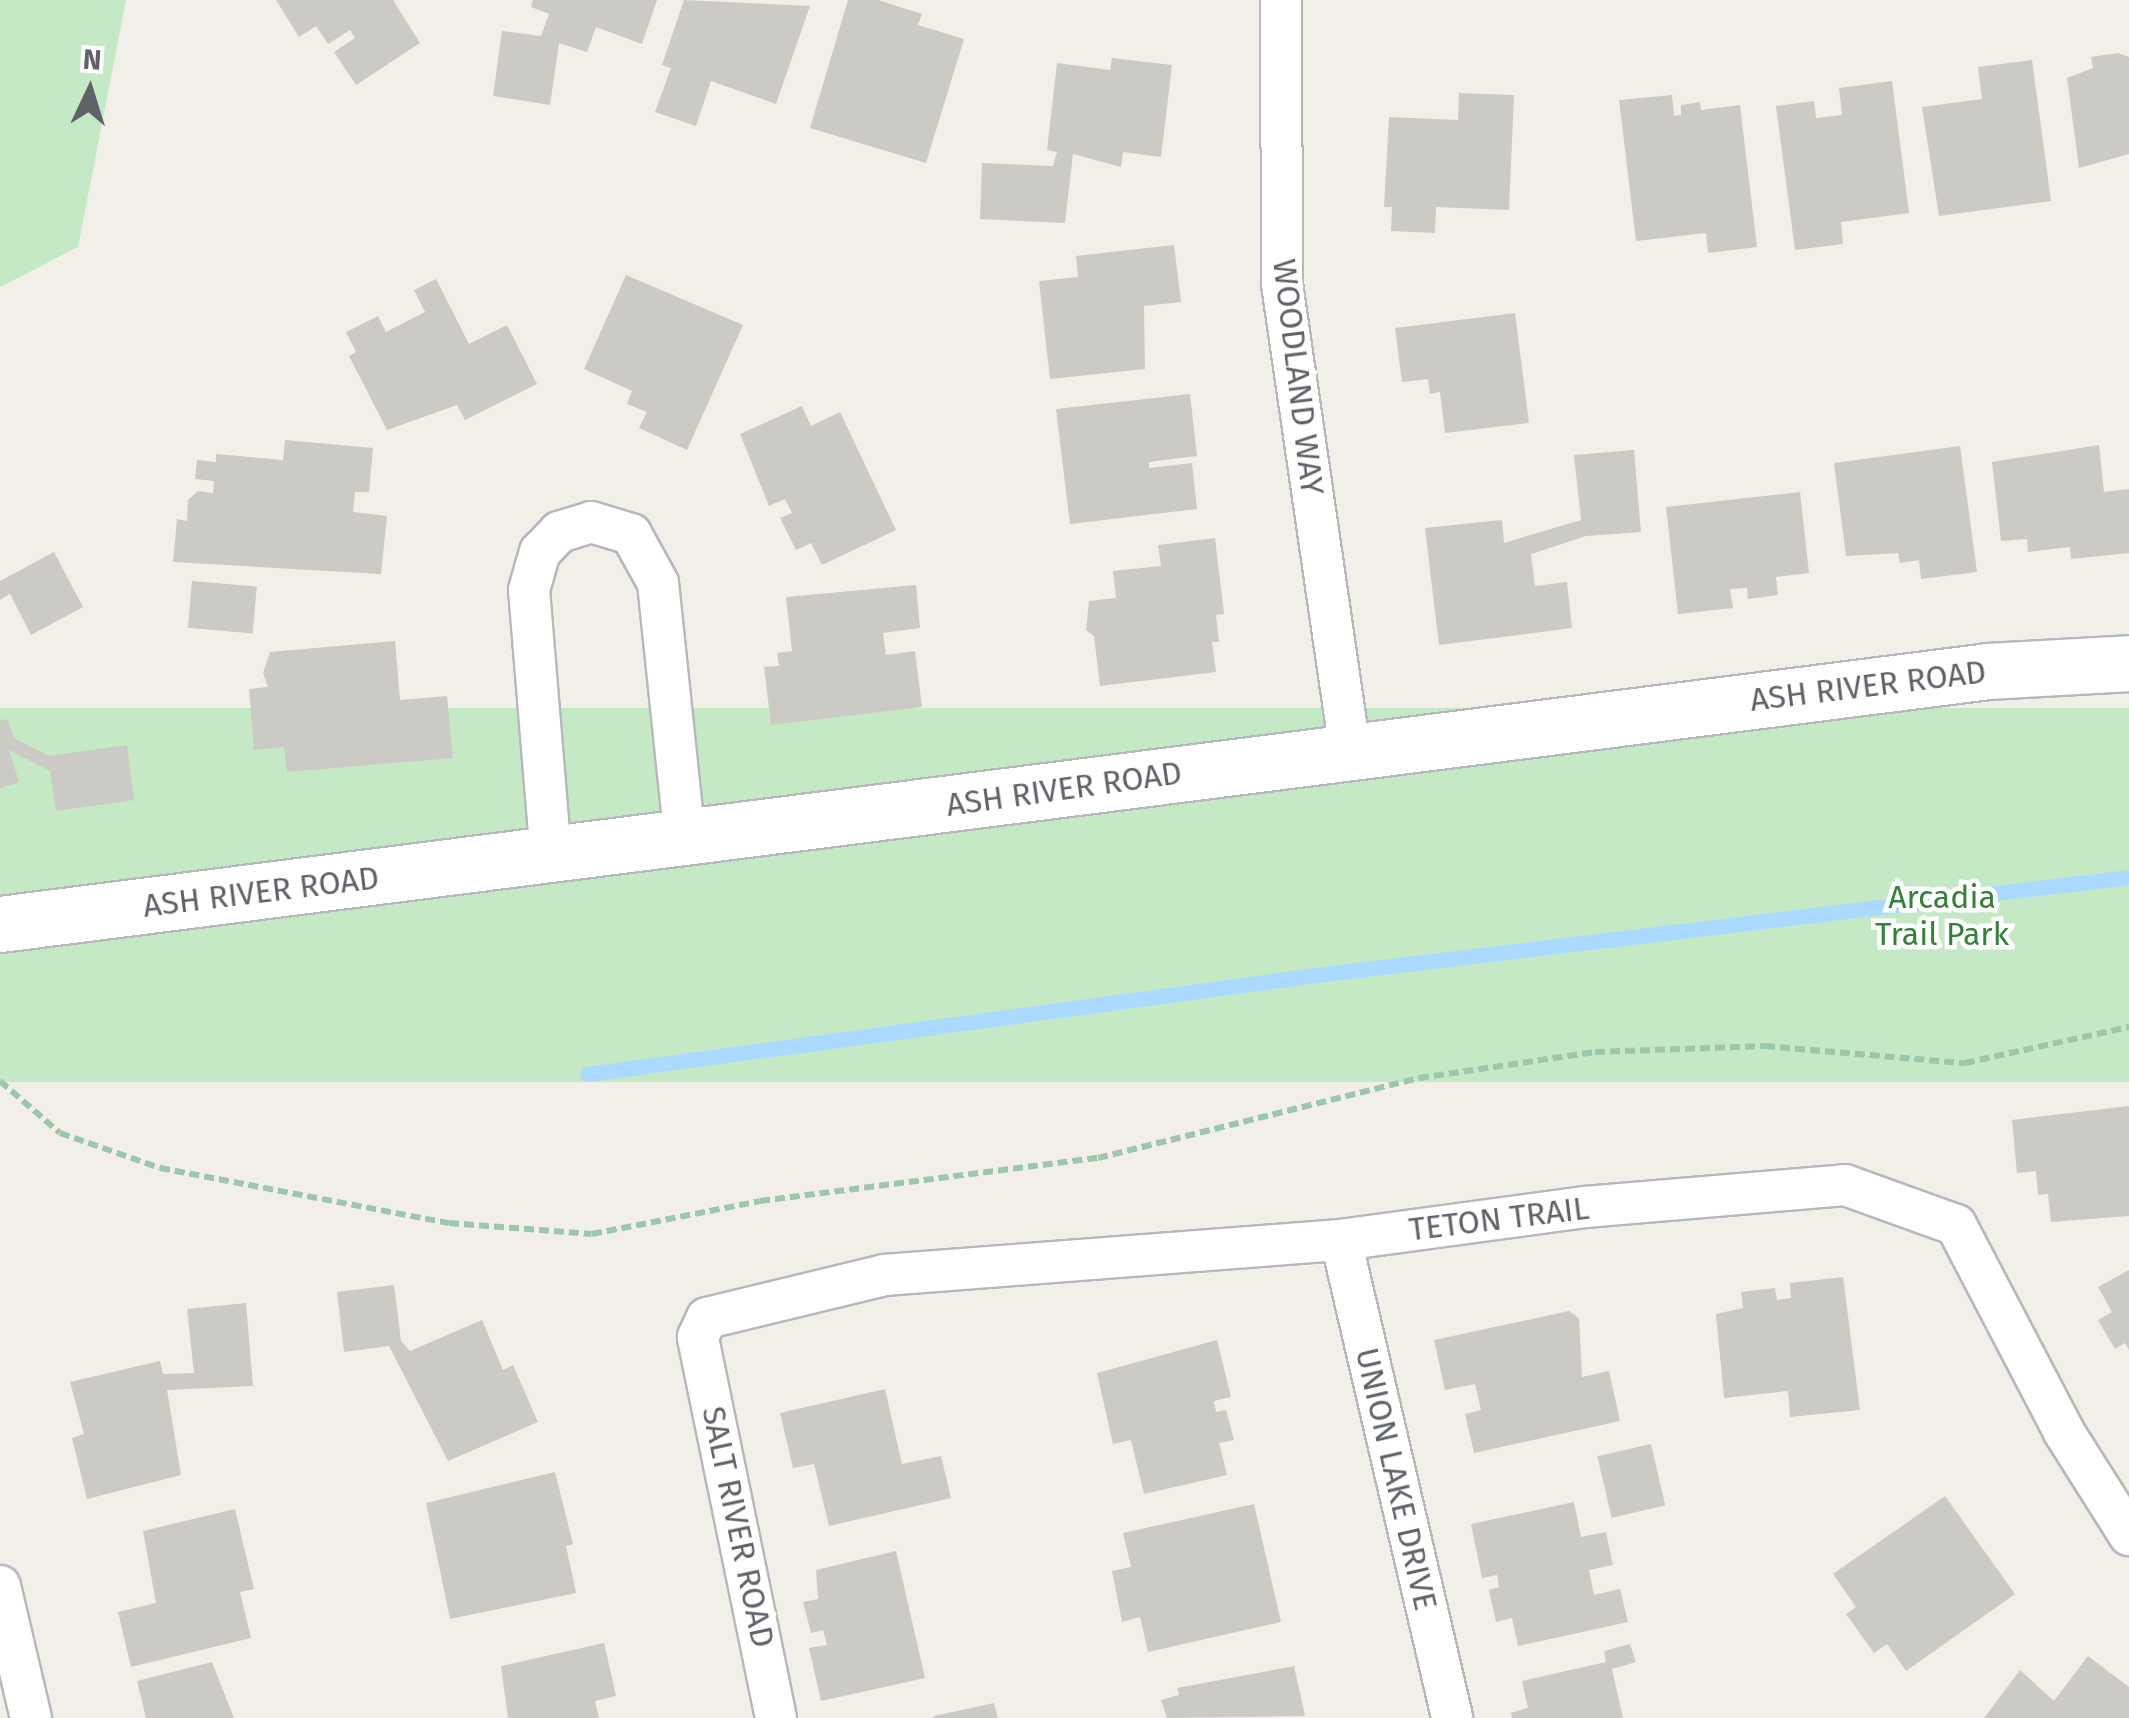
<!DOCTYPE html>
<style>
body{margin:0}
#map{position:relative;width:2129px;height:1718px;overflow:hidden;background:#f1efe8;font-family:"Fira Sans",sans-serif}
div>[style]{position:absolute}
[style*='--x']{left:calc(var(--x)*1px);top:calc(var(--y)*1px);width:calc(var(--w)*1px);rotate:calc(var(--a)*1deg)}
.green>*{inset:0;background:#c5e8c5;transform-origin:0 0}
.stream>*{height:15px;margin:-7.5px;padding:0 7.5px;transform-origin:7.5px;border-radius:7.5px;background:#aadaff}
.building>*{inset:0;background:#cccac5;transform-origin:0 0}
.path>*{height:6px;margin-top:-3px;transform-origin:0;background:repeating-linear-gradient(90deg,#9cc7a9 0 10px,transparent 0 15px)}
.roads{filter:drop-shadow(2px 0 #b5b8bc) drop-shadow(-2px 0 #b5b8bc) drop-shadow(0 2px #b5b8bc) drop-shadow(0 -2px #b5b8bc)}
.street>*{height:40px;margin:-20px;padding:0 20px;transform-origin:20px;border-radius:20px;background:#fff}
.secondary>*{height:55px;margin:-27.5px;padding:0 27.5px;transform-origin:27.5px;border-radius:27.5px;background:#fff}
span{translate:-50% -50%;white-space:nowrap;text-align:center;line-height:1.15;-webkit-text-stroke:9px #fff;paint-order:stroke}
.street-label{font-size:32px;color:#5f6368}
.park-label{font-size:32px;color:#348238}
.north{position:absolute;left:40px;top:40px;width:100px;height:100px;-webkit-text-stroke:8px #fff;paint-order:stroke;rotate:4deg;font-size:28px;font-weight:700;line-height:40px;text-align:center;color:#5f6368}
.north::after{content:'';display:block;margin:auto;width:35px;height:45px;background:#5f6368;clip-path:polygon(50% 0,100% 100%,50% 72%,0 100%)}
</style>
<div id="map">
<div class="green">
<div style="clip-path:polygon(0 0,126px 0,78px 247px,0 287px)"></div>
<div style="left:2129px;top:708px;width:374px;height:2144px;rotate:90deg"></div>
</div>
<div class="stream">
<div style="--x:587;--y:1074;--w:744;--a:-7.73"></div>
<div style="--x:1324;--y:974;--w:811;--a:-6.87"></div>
</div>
<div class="building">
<div style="clip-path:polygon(276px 0,393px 0,420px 43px,356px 85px,334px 52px,355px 38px,350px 30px,328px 44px,316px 26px,299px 37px)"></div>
<div style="clip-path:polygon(533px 0,657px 0,642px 44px,596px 27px,587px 52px,559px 43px,550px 105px,493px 96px,502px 31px,541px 36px,549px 14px,531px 7px)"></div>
<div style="clip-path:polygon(684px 0,810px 6px,776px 104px,711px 81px,696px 126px,655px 112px,671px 68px,662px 65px)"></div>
<div style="clip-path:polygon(848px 0,878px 0,922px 14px,918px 25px,964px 39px,926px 163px,810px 128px)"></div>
<div style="clip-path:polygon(2118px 53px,2129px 57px,2129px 154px,2079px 168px,2067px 78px,2093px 68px,2091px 57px)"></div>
<div style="clip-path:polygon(1112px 58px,1172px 65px,1161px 157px,1123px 152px,1121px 167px,1073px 154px,1065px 223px,980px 219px,982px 163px,1053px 166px,1057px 152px,1047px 150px,1057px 63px,1110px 70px)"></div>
<div style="clip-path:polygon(2032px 60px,2051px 201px,1939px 216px,1922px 107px,1982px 99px,1978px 67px)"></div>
<div style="clip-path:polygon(1892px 81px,1909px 213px,1841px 222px,1843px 244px,1795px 250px,1776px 106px,1814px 101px,1816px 118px,1842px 115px,1839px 88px)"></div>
<div style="clip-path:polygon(1459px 93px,1514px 95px,1509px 210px,1436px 207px,1435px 233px,1391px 231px,1392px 207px,1384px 207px,1389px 117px,1458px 120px)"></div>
<div style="clip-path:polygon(1672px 95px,1674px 116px,1681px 115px,1681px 105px,1700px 102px,1701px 110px,1740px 105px,1757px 247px,1708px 253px,1706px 233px,1636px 241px,1619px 100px)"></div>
<div style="clip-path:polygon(1174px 245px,1181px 302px,1144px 306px,1145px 369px,1050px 379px,1039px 281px,1078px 277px,1076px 256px)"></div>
<div style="clip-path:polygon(626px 275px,743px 325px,687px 450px,639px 428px,647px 412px,627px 404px,632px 391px,584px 369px)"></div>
<div style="clip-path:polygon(436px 279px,469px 344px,507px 325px,537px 384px,465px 420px,457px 405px,387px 430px,349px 356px,356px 352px,346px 332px,378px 316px,386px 332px,425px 312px,414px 290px)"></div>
<div style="clip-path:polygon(1515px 313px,1529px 423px,1445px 433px,1440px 392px,1430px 394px,1428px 379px,1402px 382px,1395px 328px)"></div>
<div style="clip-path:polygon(1190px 394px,1197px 456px,1149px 462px,1149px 468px,1192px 463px,1197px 509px,1070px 524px,1056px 409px)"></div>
<div style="clip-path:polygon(802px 406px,811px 426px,840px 412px,896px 530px,822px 565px,811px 543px,796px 550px,780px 518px,792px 513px,785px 499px,769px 506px,740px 434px)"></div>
<div style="clip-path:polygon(285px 440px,373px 448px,369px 492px,355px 492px,353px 512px,387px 516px,381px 574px,173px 562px,177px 519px,187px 521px,188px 500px,198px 491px,213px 493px,214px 481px,195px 479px,197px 460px,216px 462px,216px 454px,283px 460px)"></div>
<div style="clip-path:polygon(2099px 445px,2104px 492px,2129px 489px,2129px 553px,2071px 559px,2070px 547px,2028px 552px,2027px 539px,2001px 541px,1992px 462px)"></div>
<div style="clip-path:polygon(1960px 446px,1977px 572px,1921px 579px,1919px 560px,1900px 563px,1898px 553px,1846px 556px,1834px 463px)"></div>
<div style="clip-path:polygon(1634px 450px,1641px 532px,1586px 536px,1531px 554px,1535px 586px,1567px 582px,1572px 628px,1439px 645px,1425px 528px,1502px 520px,1504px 543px,1581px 520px,1574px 455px)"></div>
<div style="clip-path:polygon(1800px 492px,1809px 573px,1776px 577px,1778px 595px,1748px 599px,1747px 588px,1730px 589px,1733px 608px,1678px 614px,1666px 507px)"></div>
<div style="clip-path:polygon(1215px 538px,1224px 614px,1216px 615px,1219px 642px,1212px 642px,1216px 672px,1100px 686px,1094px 636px,1086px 630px,1089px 601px,1116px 598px,1113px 571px,1161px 566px,1158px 545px)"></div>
<div style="clip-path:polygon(54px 552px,83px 607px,31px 635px,10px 594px,0 600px,0 581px)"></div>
<div style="left:192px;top:581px;width:65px;height:47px;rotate:5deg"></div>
<div style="clip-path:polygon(916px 585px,920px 628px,883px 633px,886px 655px,915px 651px,922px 707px,771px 725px,764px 667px,779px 666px,777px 653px,792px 651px,786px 597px)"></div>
<div style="clip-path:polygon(395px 641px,400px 700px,447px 696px,453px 758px,287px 772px,284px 747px,254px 750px,249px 689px,268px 687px,263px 673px,270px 652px)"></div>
<div style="clip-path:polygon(7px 719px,14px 738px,49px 756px,127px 745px,134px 800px,56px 811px,50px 771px,9px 750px,19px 782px,0 788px,0 721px)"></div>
<div style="clip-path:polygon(2129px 1106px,2129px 1216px,2051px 1222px,2048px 1194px,2038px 1195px,2036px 1171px,2017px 1173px,2012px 1120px)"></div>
<div style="clip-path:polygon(2129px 1270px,2129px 1350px,2125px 1343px,2115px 1349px,2098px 1320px,2112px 1312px,2098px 1287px)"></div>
<div style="clip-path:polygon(1843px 1277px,1860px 1410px,1790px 1417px,1788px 1391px,1724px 1398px,1716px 1314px,1743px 1308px,1741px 1292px,1775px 1288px,1777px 1300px,1791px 1298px,1790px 1283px)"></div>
<div style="clip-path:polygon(394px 1285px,401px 1341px,410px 1351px,482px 1320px,503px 1370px,513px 1365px,538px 1422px,448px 1461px,389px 1346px,344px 1352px,337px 1292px)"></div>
<div style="clip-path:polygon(246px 1303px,253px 1386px,167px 1390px,181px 1475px,87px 1499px,72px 1438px,84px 1434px,70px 1382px,160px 1361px,163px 1374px,194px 1373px,187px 1309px)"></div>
<div style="clip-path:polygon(1569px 1311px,1579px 1318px,1582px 1377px,1609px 1371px,1620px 1421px,1474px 1453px,1465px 1414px,1481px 1410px,1475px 1384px,1445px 1390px,1434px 1340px)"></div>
<div style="clip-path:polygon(1217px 1340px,1231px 1397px,1214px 1401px,1216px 1412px,1226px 1410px,1234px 1440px,1219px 1443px,1227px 1475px,1144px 1494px,1131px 1440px,1113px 1444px,1097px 1373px)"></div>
<div style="clip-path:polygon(885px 1389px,902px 1464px,941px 1456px,951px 1498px,829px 1526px,814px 1464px,793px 1468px,780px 1413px)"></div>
<div style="left:1651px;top:1444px;width:63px;height:55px;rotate:77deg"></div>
<div style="clip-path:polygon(555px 1472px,573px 1544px,566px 1546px,576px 1593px,450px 1619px,426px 1503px)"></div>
<div style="clip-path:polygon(1945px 1496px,2015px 1594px,1906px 1671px,1887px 1644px,1874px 1653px,1846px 1614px,1856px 1607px,1833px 1574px)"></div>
<div style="clip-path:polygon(1574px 1502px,1581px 1537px,1606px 1532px,1613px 1565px,1589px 1570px,1594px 1595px,1620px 1589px,1628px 1622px,1518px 1646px,1512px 1618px,1496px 1622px,1489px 1590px,1499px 1587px,1497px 1575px,1482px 1578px,1471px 1524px)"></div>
<div style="clip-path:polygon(1254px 1504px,1281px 1622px,1148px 1652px,1140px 1617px,1122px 1622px,1112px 1571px,1131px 1567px,1123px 1533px)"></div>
<div style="clip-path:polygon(235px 1509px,254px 1589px,240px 1592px,251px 1638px,131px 1667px,118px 1612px,156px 1603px,143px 1531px)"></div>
<div style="clip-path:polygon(896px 1551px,925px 1678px,821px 1701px,809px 1648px,827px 1645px,823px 1630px,811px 1633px,803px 1602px,818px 1599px,816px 1570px)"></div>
<div style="clip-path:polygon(604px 1643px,616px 1696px,595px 1701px,599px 1718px,508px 1718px,501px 1666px)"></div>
<div style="clip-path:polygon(1630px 1644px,1636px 1662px,1612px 1669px,1623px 1718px,1512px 1718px,1511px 1713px,1528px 1708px,1522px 1681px,1606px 1662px,1604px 1651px)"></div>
<div style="clip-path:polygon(2088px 1656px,2129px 1687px,2129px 1718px,1984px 1718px,2020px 1670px,2054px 1701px)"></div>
<div style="clip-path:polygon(212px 1662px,234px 1718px,146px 1718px,137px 1681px)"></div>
<div style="clip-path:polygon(1294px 1666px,1305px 1716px,1167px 1718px,1161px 1700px,1179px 1695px,1177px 1688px)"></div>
<div style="clip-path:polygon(994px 1703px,998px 1718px,934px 1718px,934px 1716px)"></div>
</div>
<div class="path">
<div style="--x:0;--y:1081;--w:79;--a:40.9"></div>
<div style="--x:60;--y:1133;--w:106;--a:19.3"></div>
<div style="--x:160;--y:1168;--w:294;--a:10.8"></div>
<div style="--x:449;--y:1223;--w:143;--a:4.4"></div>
<div style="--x:592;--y:1234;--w:171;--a:-11.1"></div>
<div style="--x:760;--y:1201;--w:341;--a:-7.3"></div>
<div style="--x:1098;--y:1158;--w:331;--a:-14"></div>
<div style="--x:1419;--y:1078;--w:178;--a:-8.4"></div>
<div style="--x:1595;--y:1052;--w:170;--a:-2"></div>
<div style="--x:1765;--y:1046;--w:201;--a:4.9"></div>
<div style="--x:1965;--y:1063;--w:168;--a:-12.4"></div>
</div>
<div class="roads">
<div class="street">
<div style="--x:1281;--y:0;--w:284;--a:89.8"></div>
<div style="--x:1282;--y:284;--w:473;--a:81.7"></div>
<div style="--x:551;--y:857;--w:268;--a:-94.7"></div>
<div style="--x:529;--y:590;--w:40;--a:-74"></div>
<div style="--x:540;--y:552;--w:28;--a:-46"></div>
<div style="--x:559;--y:532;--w:34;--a:-17"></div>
<div style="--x:591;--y:522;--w:42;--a:16.7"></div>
<div style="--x:631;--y:534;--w:56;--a:61.1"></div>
<div style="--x:658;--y:583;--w:257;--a:84"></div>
<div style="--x:1341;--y:1240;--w:491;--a:76.9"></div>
<div style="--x:0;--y:1586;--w:136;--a:76.8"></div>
<div style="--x:776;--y:1718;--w:389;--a:-101.6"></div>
<div style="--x:698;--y:1337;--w:21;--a:-65"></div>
<div style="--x:707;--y:1318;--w:183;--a:-13.6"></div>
<div style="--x:885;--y:1275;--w:457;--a:-4.4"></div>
<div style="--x:1341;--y:1240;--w:246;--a:-7.7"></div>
<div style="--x:1585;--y:1207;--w:261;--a:-4.8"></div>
<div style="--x:1845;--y:1185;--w:118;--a:19.8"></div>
<div style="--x:1956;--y:1225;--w:233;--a:62.4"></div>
<div style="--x:2064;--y:1432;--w:122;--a:57.7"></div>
</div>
<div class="secondary">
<div style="--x:0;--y:924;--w:2004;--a:-7.25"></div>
<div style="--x:1988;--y:671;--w:141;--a:-3.2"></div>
</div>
</div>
<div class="street-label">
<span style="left:1298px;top:377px;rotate:83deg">WOODLAND WAY</span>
<span style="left:1868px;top:686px;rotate:-7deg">ASH RIVER ROAD</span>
<span style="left:1064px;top:789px;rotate:-8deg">ASH RIVER ROAD</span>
<span style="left:261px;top:892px;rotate:-7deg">ASH RIVER ROAD</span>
<span style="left:1499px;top:1219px;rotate:-7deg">TETON TRAIL</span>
<span style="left:1396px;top:1479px;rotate:77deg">UNION LAKE DRIVE</span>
<span style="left:738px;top:1527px;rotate:78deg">SALT RIVER ROAD</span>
</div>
<div class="park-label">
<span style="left:1942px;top:916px">Arcadia<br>Trail Park</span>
</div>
<div class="north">N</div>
</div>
